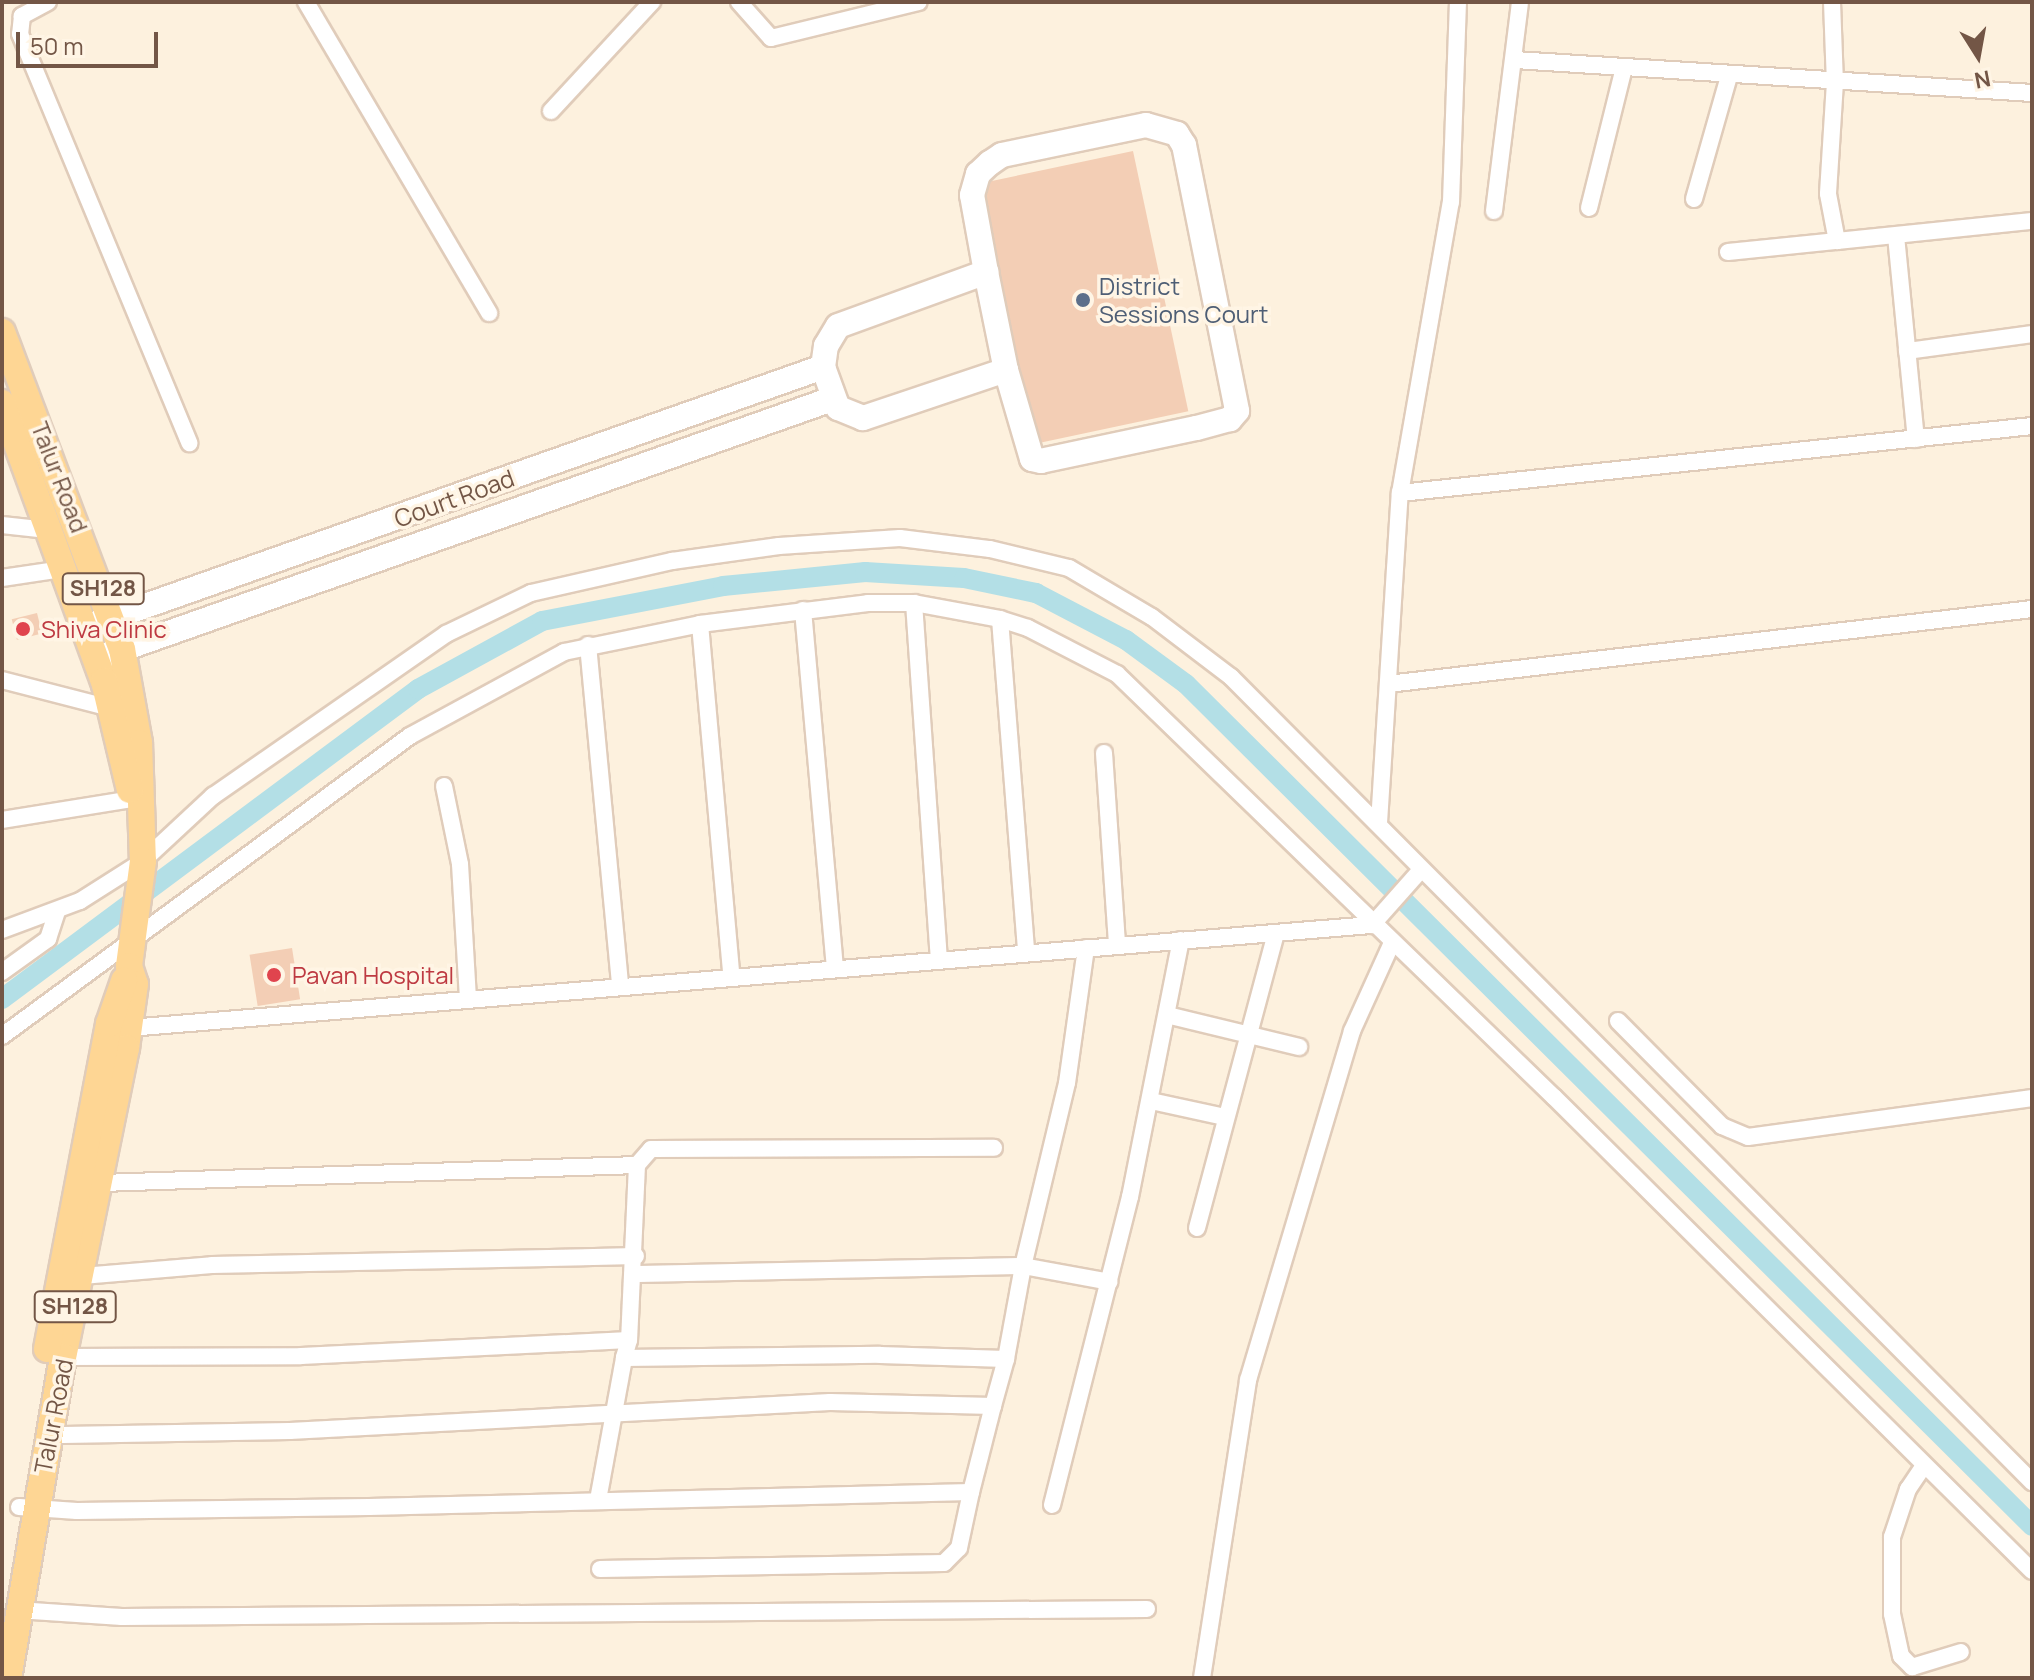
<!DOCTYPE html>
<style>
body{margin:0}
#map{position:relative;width:2034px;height:1680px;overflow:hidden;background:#fdf1de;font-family:Manrope,sans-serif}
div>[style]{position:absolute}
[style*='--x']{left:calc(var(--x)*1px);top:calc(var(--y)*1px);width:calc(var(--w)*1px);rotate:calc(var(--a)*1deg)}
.canal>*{height:20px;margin:-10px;padding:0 10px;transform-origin:10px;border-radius:10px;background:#b3dfe6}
.building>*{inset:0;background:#f3ceb5;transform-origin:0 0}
.roads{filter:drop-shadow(2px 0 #e0ccba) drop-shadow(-2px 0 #e0ccba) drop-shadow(0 2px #e0ccba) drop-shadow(0 -2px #e0ccba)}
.street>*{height:16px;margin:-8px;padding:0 8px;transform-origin:8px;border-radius:8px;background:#fff}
.secondary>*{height:24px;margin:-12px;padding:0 12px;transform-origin:12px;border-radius:12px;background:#fff}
.primary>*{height:26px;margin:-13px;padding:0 13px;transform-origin:13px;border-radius:13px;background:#fed694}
.dots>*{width:22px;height:22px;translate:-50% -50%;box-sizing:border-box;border:4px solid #fff5e5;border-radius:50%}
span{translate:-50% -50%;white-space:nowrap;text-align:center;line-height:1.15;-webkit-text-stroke:7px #fff5e5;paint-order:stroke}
.shield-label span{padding:2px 6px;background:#fff5e5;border:2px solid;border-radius:6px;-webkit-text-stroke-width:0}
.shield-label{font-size:22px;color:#735646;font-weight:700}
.service-label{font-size:24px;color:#4e5e75}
.left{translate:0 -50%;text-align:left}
.street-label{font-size:24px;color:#735646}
.health-label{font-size:24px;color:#be3a42}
.frame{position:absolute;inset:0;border:4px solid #735646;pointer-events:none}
.north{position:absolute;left:1938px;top:16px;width:80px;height:80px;-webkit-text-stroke:6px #fff5e5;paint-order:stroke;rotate:169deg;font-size:22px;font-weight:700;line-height:32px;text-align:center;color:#735646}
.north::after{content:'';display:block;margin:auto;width:28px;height:36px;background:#735646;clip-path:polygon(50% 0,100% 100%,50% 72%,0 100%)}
.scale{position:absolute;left:16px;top:32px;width:142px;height:36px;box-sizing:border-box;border:4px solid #735646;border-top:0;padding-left:10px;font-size:24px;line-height:28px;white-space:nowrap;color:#735646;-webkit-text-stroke:6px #fff5e5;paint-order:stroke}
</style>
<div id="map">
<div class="canal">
<div style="--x:2;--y:999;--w:519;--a:-36.69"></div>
<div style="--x:418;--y:689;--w:141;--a:-28.7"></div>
<div style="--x:542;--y:621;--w:184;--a:-10.9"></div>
<div style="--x:723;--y:586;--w:143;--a:-5.6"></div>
<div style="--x:865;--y:572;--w:99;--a:3.5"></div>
<div style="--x:964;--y:578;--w:74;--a:11.8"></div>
<div style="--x:1036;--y:593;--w:102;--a:27.6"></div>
<div style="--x:1126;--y:640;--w:74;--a:36.3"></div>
<div style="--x:1186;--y:684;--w:1194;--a:44.86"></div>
</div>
<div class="building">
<div style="left:1133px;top:151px;width:266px;height:160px;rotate:78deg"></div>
<div style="left:37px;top:613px;width:21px;height:26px;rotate:76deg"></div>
<div style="left:292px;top:948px;width:52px;height:43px;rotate:81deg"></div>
</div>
<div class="roads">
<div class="street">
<div style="--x:48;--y:2;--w:30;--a:152"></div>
<div style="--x:22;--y:16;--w:18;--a:96"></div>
<div style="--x:20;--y:34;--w:443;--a:67.5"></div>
<div style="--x:306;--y:2;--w:361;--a:59.5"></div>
<div style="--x:739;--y:2;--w:48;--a:48.4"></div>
<div style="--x:771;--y:38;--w:152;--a:-13.7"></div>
<div style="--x:1832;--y:2;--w:80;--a:87.9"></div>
<div style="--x:1835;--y:82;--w:112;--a:93.6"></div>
<div style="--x:1828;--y:194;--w:48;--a:79.2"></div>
<div style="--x:1837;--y:241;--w:196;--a:-5.9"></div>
<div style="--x:1515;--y:60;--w:518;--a:3.65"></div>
<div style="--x:551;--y:111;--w:149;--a:-47.2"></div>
<div style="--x:1694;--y:199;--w:128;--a:-74.1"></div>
<div style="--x:1589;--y:208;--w:144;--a:-76"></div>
<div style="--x:1494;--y:211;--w:211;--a:-82.9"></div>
<div style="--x:1896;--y:236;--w:204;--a:84.4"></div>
<div style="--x:1728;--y:252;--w:110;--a:-5.8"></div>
<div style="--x:1907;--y:351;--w:126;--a:-7.7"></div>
<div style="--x:1400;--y:493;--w:636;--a:-6.05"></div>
<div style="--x:2;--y:525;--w:46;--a:6.2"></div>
<div style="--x:2;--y:578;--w:62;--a:-8.4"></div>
<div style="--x:914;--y:603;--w:358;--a:86"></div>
<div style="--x:803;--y:610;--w:359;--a:84.9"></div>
<div style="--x:1000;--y:619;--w:335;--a:85.5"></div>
<div style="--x:700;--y:624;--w:351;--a:84.9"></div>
<div style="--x:588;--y:645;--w:341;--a:84.6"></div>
<div style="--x:2;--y:680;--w:112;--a:14.5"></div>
<div style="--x:1388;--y:684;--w:648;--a:-6.64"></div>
<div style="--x:1104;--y:753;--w:192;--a:86.1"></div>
<div style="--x:444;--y:786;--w:80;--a:78.4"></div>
<div style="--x:460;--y:864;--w:134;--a:86.6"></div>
<div style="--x:2;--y:820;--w:131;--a:-9.2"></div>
<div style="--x:1379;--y:823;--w:331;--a:-86.4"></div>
<div style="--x:1400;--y:493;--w:295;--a:-80.1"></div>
<div style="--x:1451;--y:202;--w:200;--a:-88"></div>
<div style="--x:2;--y:930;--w:83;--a:-20.4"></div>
<div style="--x:80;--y:901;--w:75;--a:-32.4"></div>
<div style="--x:143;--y:861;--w:96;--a:-42.9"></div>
<div style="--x:213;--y:796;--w:284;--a:-34.8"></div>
<div style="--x:446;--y:634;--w:94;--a:-25.8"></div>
<div style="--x:531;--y:593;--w:145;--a:-12.8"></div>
<div style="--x:672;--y:561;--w:108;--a:-8"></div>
<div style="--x:779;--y:546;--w:121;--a:-3.8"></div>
<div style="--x:900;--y:538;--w:91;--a:7"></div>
<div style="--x:990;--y:549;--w:81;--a:13.5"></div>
<div style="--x:1069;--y:568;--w:96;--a:30.6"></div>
<div style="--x:1152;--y:617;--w:99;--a:37.2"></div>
<div style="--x:1231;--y:677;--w:1136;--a:45.14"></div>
<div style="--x:1086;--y:948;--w:136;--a:98"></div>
<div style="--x:1067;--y:1083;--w:188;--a:103.5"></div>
<div style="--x:1023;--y:1266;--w:88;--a:10.4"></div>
<div style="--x:2;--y:972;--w:57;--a:-35.7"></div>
<div style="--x:48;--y:939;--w:29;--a:-72"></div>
<div style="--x:1167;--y:1015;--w:136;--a:13.6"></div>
<div style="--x:1618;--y:1021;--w:148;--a:45.3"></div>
<div style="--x:1722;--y:1126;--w:28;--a:23"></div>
<div style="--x:1748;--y:1137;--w:287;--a:-7.8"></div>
<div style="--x:129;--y:1028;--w:1247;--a:-4.74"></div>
<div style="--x:1372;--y:925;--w:72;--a:-48.4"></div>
<div style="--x:2;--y:1036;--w:506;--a:-36.33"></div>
<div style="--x:410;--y:736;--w:175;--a:-28.6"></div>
<div style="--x:564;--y:652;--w:139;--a:-11.6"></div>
<div style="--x:700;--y:624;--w:169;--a:-7.1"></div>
<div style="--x:868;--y:603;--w:46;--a:0"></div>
<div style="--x:914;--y:603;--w:87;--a:10.5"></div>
<div style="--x:1000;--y:619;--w:29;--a:18"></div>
<div style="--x:1028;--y:628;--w:100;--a:27.3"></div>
<div style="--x:1117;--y:674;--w:608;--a:44.07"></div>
<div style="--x:1554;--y:1097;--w:673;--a:44.76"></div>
<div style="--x:1151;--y:1101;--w:76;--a:12.2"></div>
<div style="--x:637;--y:1165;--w:21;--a:-49"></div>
<div style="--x:651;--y:1149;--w:343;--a:-0.2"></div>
<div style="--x:101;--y:1183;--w:536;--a:-1.92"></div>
<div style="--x:637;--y:1165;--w:175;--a:92.6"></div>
<div style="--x:1197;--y:1228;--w:305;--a:-75"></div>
<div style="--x:635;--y:1274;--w:388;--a:-1.2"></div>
<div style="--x:1023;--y:1266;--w:95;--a:100.4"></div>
<div style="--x:82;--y:1276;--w:130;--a:-4.8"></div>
<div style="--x:212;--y:1265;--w:424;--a:-1.2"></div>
<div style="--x:63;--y:1357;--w:238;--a:-0.2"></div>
<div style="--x:301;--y:1356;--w:328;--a:-2.8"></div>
<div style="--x:629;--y:1340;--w:19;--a:106"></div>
<div style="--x:624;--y:1358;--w:256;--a:-0.7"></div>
<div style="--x:880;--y:1355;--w:126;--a:1.8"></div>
<div style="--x:1006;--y:1359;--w:49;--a:105.5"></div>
<div style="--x:1923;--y:1467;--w:27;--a:124"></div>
<div style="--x:1908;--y:1489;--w:51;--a:108.4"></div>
<div style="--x:1892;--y:1537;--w:77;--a:90"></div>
<div style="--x:1892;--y:1614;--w:43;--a:77.9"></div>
<div style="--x:1901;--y:1656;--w:16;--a:45"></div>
<div style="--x:1912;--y:1667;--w:51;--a:-17"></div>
<div style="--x:598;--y:1500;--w:144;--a:-79.6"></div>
<div style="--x:1052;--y:1505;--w:318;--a:-75.8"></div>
<div style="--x:1130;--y:1197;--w:262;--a:-78.8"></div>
<div style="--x:19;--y:1507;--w:58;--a:3.9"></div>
<div style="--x:77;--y:1511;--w:292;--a:-0.8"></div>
<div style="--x:369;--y:1507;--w:602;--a:-1.43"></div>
<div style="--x:971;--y:1492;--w:89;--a:-75.7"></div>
<div style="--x:993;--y:1406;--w:163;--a:-178.6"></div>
<div style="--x:830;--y:1402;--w:541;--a:176.93"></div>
<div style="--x:290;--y:1431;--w:241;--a:179"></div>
<div style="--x:600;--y:1569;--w:344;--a:-1"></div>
<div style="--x:944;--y:1563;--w:21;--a:-45"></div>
<div style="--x:959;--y:1548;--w:57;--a:-77.9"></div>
<div style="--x:17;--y:1610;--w:105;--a:3.8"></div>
<div style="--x:122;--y:1617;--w:1025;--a:-0.45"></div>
<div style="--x:1202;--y:1678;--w:302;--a:-81.2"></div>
<div style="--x:1248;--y:1380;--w:364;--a:-73.4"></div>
<div style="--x:1352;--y:1031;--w:97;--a:-65.6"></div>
</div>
<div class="secondary">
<div style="--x:986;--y:272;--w:78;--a:-100.3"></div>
<div style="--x:972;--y:195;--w:22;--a:-74"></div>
<div style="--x:978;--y:174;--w:16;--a:-43"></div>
<div style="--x:990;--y:163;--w:14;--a:-34"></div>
<div style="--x:1002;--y:155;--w:147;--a:-11.8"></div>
<div style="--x:1146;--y:125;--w:32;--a:16"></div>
<div style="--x:1177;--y:134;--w:13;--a:58"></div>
<div style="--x:1184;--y:145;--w:271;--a:78.7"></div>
<div style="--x:1237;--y:411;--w:11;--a:131"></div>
<div style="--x:1230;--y:419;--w:35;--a:165"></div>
<div style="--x:1196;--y:428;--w:158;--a:168"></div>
<div style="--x:1041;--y:461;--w:9;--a:-167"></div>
<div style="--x:1032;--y:459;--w:93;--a:-106.3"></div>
<div style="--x:94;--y:624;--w:773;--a:-19.42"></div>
<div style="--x:823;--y:367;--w:21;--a:-82"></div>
<div style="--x:826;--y:346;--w:23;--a:-59"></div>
<div style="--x:838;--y:326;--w:158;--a:-20"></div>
<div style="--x:986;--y:272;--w:100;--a:78.5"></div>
<div style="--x:1006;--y:370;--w:151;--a:161.4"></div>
<div style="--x:863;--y:418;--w:27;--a:-158"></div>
<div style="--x:838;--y:408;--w:44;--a:-110.1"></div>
<div style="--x:106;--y:655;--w:770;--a:-19.42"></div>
</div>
<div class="primary">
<div style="--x:2;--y:332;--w:339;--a:69.3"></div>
<div style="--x:122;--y:649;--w:96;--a:79.7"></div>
<div style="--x:139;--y:743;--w:118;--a:88.1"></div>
<div style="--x:143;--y:861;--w:106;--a:97.6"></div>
<div style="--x:129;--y:966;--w:19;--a:72"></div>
<div style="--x:135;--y:984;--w:65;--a:98"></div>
<div style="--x:126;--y:1048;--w:315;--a:101.5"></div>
<div style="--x:63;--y:1357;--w:326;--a:99.7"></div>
<div style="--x:2;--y:403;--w:296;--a:69.9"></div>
<div style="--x:104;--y:681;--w:112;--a:76.6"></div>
<div style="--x:47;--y:1349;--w:331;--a:-79.2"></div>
<div style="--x:109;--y:1024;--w:46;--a:-70.8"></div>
</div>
</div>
<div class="dots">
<div style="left:1083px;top:300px;background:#5c6f8a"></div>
<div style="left:23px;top:629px;background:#e0444e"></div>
<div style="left:274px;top:975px;background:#e0444e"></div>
</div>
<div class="shield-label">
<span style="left:103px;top:589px">SH128</span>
<span style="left:75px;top:1307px">SH128</span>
</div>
<div class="service-label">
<span class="left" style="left:1099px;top:300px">District<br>Sessions Court</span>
</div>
<div class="street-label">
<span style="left:60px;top:477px;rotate:69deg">Talur Road</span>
<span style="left:454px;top:498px;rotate:-20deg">Court Road</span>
<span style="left:53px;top:1416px;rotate:-79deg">Talur Road</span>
</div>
<div class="health-label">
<span class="left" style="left:41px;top:629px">Shiva Clinic</span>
<span class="left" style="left:292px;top:975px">Pavan Hospital</span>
</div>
<div class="frame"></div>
<div class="north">N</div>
<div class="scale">50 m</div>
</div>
